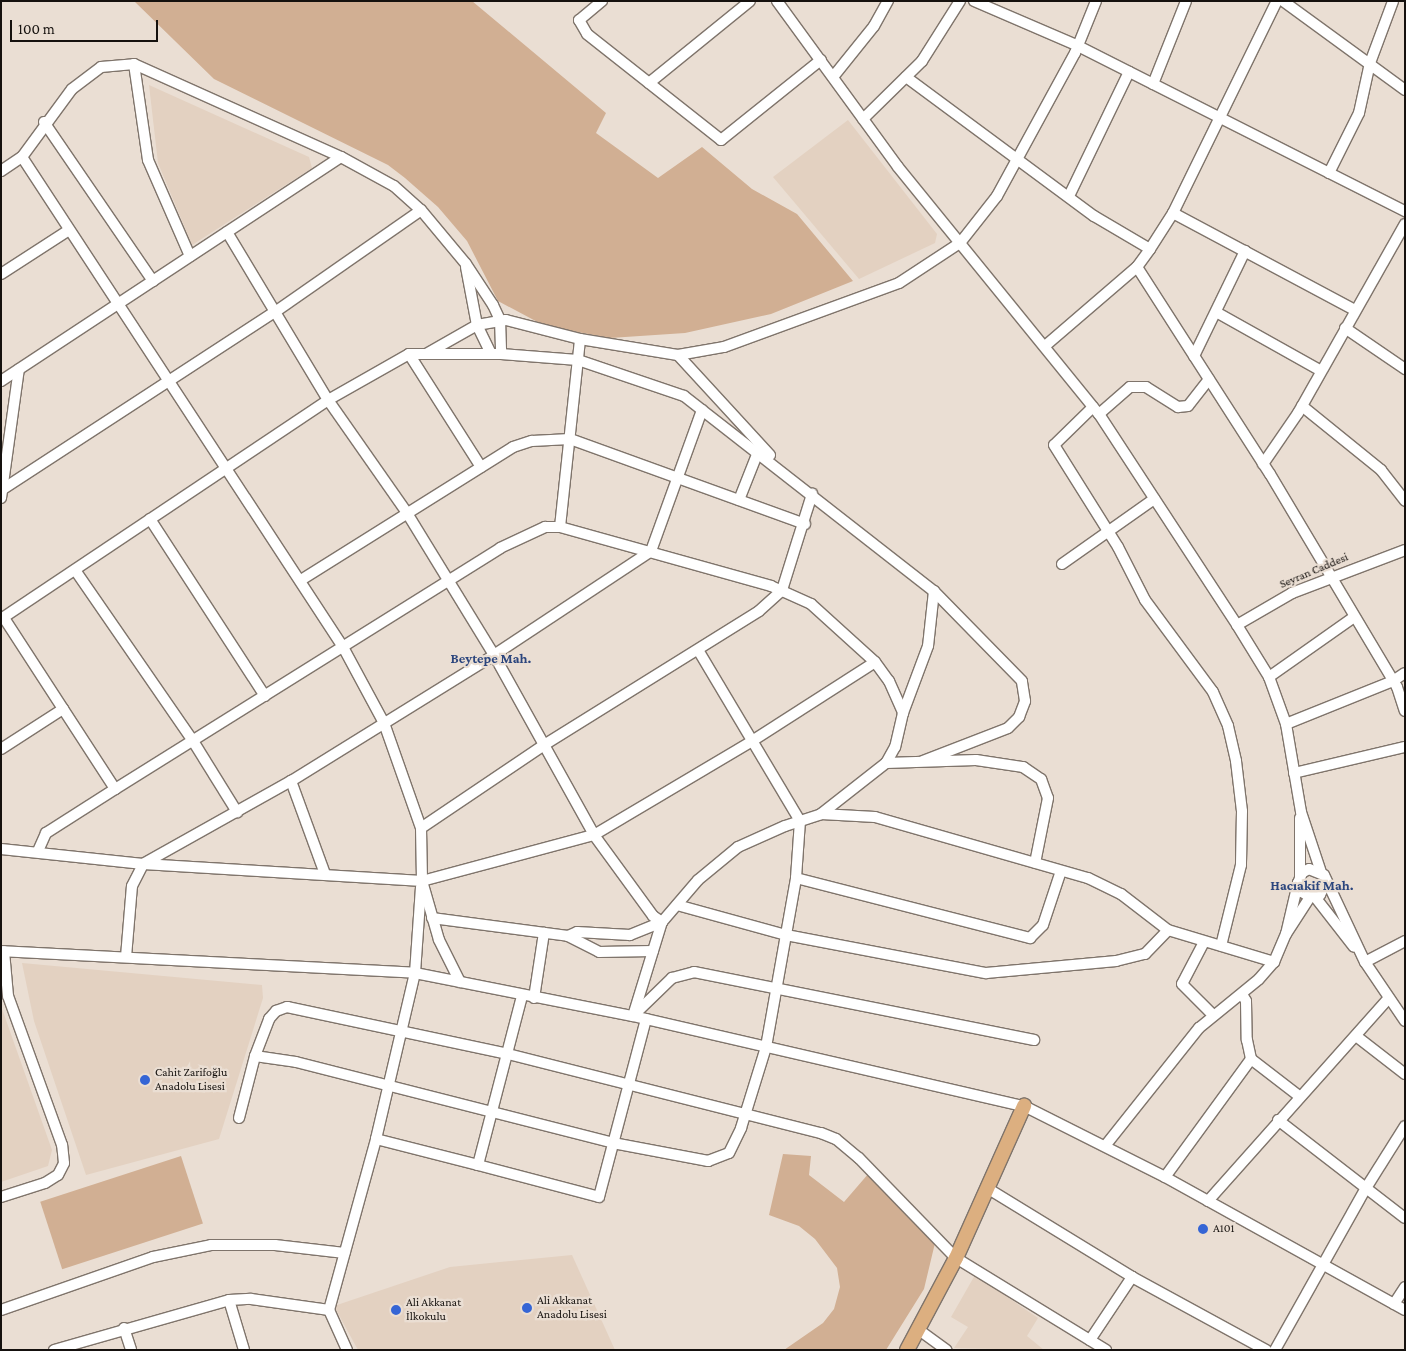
<!DOCTYPE html>
<meta charset="utf-8">
<style>
body{margin:0}
#map{position:relative;width:1406px;height:1351px;overflow:hidden;background:#eaded3;font-family:"Crimson Pro",serif}
div>[style]{position:absolute}
[style*='--x']{left:calc(var(--x)*1px);top:calc(var(--y)*1px);width:calc(var(--w)*1px);rotate:calc(var(--a)*1deg)}
.built>*{inset:0;background:#e3d1c1}
.green>*{inset:0;background:#d1af93;transform-origin:0 0}
.roads{filter:drop-shadow(1px 0 #7f746b) drop-shadow(-1px 0 #7f746b) drop-shadow(0 1px #7f746b) drop-shadow(0 -1px #7f746b)}
.minor>*{height:10px;margin:-5px;padding:0 5px;transform-origin:5px;border-radius:5px;background:#fff}
.major>*{height:14px;margin:-7px;padding:0 7px;transform-origin:7px;border-radius:7px;background:#dcaf80}
.dots>*{width:14px;height:14px;translate:-50% -50%;box-sizing:border-box;border:2px solid #eaded3;border-radius:50%}
span{translate:-50% -50%;white-space:nowrap;text-align:center;line-height:1.15;-webkit-text-stroke:4.5px #eaded3;paint-order:stroke}
.street-label{font-size:12px;color:#15110e}
.poi-label{font-size:12px;color:#15110e}
.left{translate:0 -50%;text-align:left}
.neighbourhood-label{font-size:14px;color:#2b457d;font-weight:700}
.frame{position:absolute;inset:0;border:2px solid #15110e;pointer-events:none}
.scale{position:absolute;left:10px;top:20px;width:148px;height:22px;box-sizing:border-box;border:2px solid #15110e;border-top:0;padding-left:6px;font-size:15px;line-height:18px;white-space:nowrap;color:#15110e;-webkit-text-stroke:4px #eaded3;paint-order:stroke}
</style>
<div id="map">
<div class="built">
<div style="clip-path:polygon(149px 85px,309px 157px,312px 168px,192px 245px,158px 163px)"></div>
<div style="clip-path:polygon(848px 120px,937px 234px,935px 243px,859px 279px,773px 177px)"></div>
<div style="clip-path:polygon(22px 963px,262px 985px,263px 998px,219px 1139px,86px 1175px,34px 1021px)"></div>
<div style="clip-path:polygon(1px 1006px,52px 1150px,48px 1166px,1px 1182px)"></div>
<div style="clip-path:polygon(572px 1255px,615px 1350px,358px 1350px,334px 1306px,450px 1267px)"></div>
<div style="clip-path:polygon(975px 1275px,1038px 1318px,1027px 1336px,1044px 1350px,954px 1348px,968px 1327px,951px 1317px)"></div>
</div>
<div class="green">
<div style="clip-path:polygon(134px 1px,472px 1px,606px 113px,596px 133px,658px 178px,702px 147px,752px 189px,797px 214px,853px 281px,771px 314px,685px 333px,610px 338px,545px 326px,498px 301px,467px 241px,438px 207px,405px 178px,388px 165px,214px 79px)"></div>
<div style="clip-path:polygon(783px 1154px,811px 1156px,809px 1175px,844px 1202px,869px 1173px,935px 1243px,924px 1289px,886px 1350px,784px 1350px,823px 1323px,834px 1309px,840px 1287px,837px 1268px,815px 1239px,799px 1226px,769px 1215px)"></div>
<div style="left:181px;top:1156px;width:71px;height:148px;rotate:72deg"></div>
</div>
<div class="roads">
<div class="minor">
<div style="--x:602;--y:1;--w:30;--a:140"></div>
<div style="--x:579;--y:20;--w:16;--a:60"></div>
<div style="--x:587;--y:34;--w:171;--a:38.3"></div>
<div style="--x:721;--y:140;--w:128;--a:-38.7"></div>
<div style="--x:777;--y:1;--w:205;--a:53.9"></div>
<div style="--x:898;--y:167;--w:318;--a:50.9"></div>
<div style="--x:1099;--y:414;--w:252;--a:56.8"></div>
<div style="--x:1237;--y:625;--w:61;--a:58.4"></div>
<div style="--x:1269;--y:677;--w:50;--a:70.1"></div>
<div style="--x:1286;--y:724;--w:89;--a:80.3"></div>
<div style="--x:1301;--y:812;--w:63;--a:71.6"></div>
<div style="--x:974;--y:1;--w:111;--a:23.3"></div>
<div style="--x:1076;--y:45;--w:369;--a:26.8"></div>
<div style="--x:1283;--y:1;--w:151;--a:36.1"></div>
<div style="--x:134;--y:64;--w:97;--a:81.7"></div>
<div style="--x:148;--y:160;--w:105;--a:66.4"></div>
<div style="--x:833;--y:77;--w:65;--a:-51.2"></div>
<div style="--x:874;--y:26;--w:29;--a:-61"></div>
<div style="--x:906;--y:77;--w:234;--a:36.5"></div>
<div style="--x:1094;--y:216;--w:65;--a:30.5"></div>
<div style="--x:649;--y:83;--w:130;--a:-39.1"></div>
<div style="--x:1153;--y:84;--w:89;--a:-68.3"></div>
<div style="--x:863;--y:119;--w:83;--a:-44.5"></div>
<div style="--x:922;--y:61;--w:71;--a:-57.7"></div>
<div style="--x:44;--y:122;--w:193;--a:55.6"></div>
<div style="--x:22;--y:157;--w:586;--a:56.77"></div>
<div style="--x:343;--y:647;--w:86;--a:61.7"></div>
<div style="--x:384;--y:723;--w:111;--a:70.6"></div>
<div style="--x:421;--y:828;--w:53;--a:88.9"></div>
<div style="--x:422;--y:881;--w:61;--a:73.9"></div>
<div style="--x:439;--y:940;--w:47;--a:63.4"></div>
<div style="--x:1;--y:171;--w:25;--a:-34"></div>
<div style="--x:22;--y:157;--w:84;--a:-53.7"></div>
<div style="--x:72;--y:89;--w:36;--a:-37"></div>
<div style="--x:101;--y:67;--w:33;--a:-5"></div>
<div style="--x:134;--y:64;--w:227;--a:24.2"></div>
<div style="--x:341;--y:157;--w:60;--a:28.7"></div>
<div style="--x:394;--y:186;--w:36;--a:42"></div>
<div style="--x:421;--y:210;--w:70;--a:50.2"></div>
<div style="--x:466;--y:264;--w:49;--a:56.6"></div>
<div style="--x:493;--y:305;--w:17;--a:65"></div>
<div style="--x:500;--y:320;--w:34;--a:88"></div>
<div style="--x:1329;--y:173;--w:67;--a:-63.4"></div>
<div style="--x:1359;--y:113;--w:51;--a:-77.6"></div>
<div style="--x:1370;--y:63;--w:66;--a:-69.6"></div>
<div style="--x:1069;--y:196;--w:138;--a:-64.2"></div>
<div style="--x:1173;--y:213;--w:206;--a:28.1"></div>
<div style="--x:227;--y:232;--w:196;--a:59"></div>
<div style="--x:328;--y:400;--w:138;--a:55"></div>
<div style="--x:407;--y:513;--w:167;--a:58.5"></div>
<div style="--x:494;--y:655;--w:206;--a:60.9"></div>
<div style="--x:594;--y:835;--w:100;--a:53.9"></div>
<div style="--x:653;--y:916;--w:11;--a:34"></div>
<div style="--x:662;--y:922;--w:35;--a:158"></div>
<div style="--x:630;--y:935;--w:53;--a:-176.8"></div>
<div style="--x:577;--y:932;--w:10;--a:156"></div>
<div style="--x:466;--y:267;--w:59;--a:79.3"></div>
<div style="--x:477;--y:325;--w:32;--a:64"></div>
<div style="--x:1137;--y:267;--w:246;--a:57.3"></div>
<div style="--x:1270;--y:474;--w:248;--a:59.2"></div>
<div style="--x:1397;--y:687;--w:25;--a:72"></div>
<div style="--x:1;--y:274;--w:81;--a:-32.9"></div>
<div style="--x:1216;--y:312;--w:120;--a:29.3"></div>
<div style="--x:1345;--y:328;--w:73;--a:34.3"></div>
<div style="--x:1045;--y:346;--w:121;--a:-40.7"></div>
<div style="--x:1137;--y:267;--w:22;--a:-54"></div>
<div style="--x:1150;--y:249;--w:43;--a:-57.4"></div>
<div style="--x:1173;--y:213;--w:236;--a:-63.9"></div>
<div style="--x:409;--y:354;--w:134;--a:57.5"></div>
<div style="--x:426;--y:354;--w:59;--a:-29.6"></div>
<div style="--x:477;--y:325;--w:29;--a:-10"></div>
<div style="--x:506;--y:320;--w:76;--a:14.4"></div>
<div style="--x:580;--y:339;--w:99;--a:9.3"></div>
<div style="--x:678;--y:355;--w:47;--a:-9.9"></div>
<div style="--x:724;--y:347;--w:186;--a:-20.1"></div>
<div style="--x:899;--y:283;--w:73;--a:-33.3"></div>
<div style="--x:960;--y:243;--w:60;--a:-51.8"></div>
<div style="--x:997;--y:196;--w:163;--a:-61.4"></div>
<div style="--x:1075;--y:53;--w:56;--a:-68"></div>
<div style="--x:678;--y:355;--w:136;--a:47.4"></div>
<div style="--x:1194;--y:356;--w:117;--a:-64.1"></div>
<div style="--x:1;--y:381;--w:407;--a:-33.4"></div>
<div style="--x:1302;--y:406;--w:102;--a:39"></div>
<div style="--x:1381;--y:470;--w:39;--a:52"></div>
<div style="--x:1093;--y:407;--w:54;--a:135.7"></div>
<div style="--x:1054;--y:445;--w:120;--a:57.9"></div>
<div style="--x:1118;--y:547;--w:59;--a:63"></div>
<div style="--x:1145;--y:600;--w:114;--a:53.5"></div>
<div style="--x:1213;--y:692;--w:37;--a:66"></div>
<div style="--x:1228;--y:726;--w:36;--a:77"></div>
<div style="--x:1236;--y:761;--w:50;--a:83.2"></div>
<div style="--x:1242;--y:811;--w:54;--a:91.1"></div>
<div style="--x:1241;--y:865;--w:83;--a:103.9"></div>
<div style="--x:1099;--y:414;--w:41;--a:-41.1"></div>
<div style="--x:1130;--y:387;--w:16;--a:0"></div>
<div style="--x:1146;--y:387;--w:38;--a:32"></div>
<div style="--x:1178;--y:407;--w:10;--a:-6"></div>
<div style="--x:1188;--y:406;--w:34;--a:-52"></div>
<div style="--x:1263;--y:464;--w:62;--a:-55.5"></div>
<div style="--x:1298;--y:413;--w:217;--a:-60.5"></div>
<div style="--x:3;--y:489;--w:325;--a:-33.1"></div>
<div style="--x:275;--y:312;--w:178;--a:-34.9"></div>
<div style="--x:1;--y:498;--w:130;--a:-82.1"></div>
<div style="--x:739;--y:500;--w:52;--a:-68.4"></div>
<div style="--x:150;--y:519;--w:211;--a:57"></div>
<div style="--x:560;--y:527;--w:189;--a:-83.9"></div>
<div style="--x:1062;--y:564;--w:113;--a:-35.2"></div>
<div style="--x:75;--y:570;--w:208;--a:55.4"></div>
<div style="--x:193;--y:741;--w:84;--a:58.2"></div>
<div style="--x:301;--y:580;--w:250;--a:-32.1"></div>
<div style="--x:513;--y:447;--w:20;--a:-18"></div>
<div style="--x:532;--y:441;--w:38;--a:-3"></div>
<div style="--x:570;--y:439;--w:250;--a:19.9"></div>
<div style="--x:4;--y:618;--w:204;--a:57"></div>
<div style="--x:1;--y:619;--w:394;--a:-33.8"></div>
<div style="--x:328;--y:400;--w:93;--a:-29.6"></div>
<div style="--x:409;--y:354;--w:92;--a:0"></div>
<div style="--x:501;--y:354;--w:77;--a:4.5"></div>
<div style="--x:578;--y:360;--w:112;--a:18.8"></div>
<div style="--x:684;--y:396;--w:317;--a:38"></div>
<div style="--x:934;--y:591;--w:55;--a:96.2"></div>
<div style="--x:928;--y:646;--w:72;--a:110.5"></div>
<div style="--x:1237;--y:625;--w:64;--a:-30.2"></div>
<div style="--x:1292;--y:593;--w:121;--a:-20.8"></div>
<div style="--x:1269;--y:677;--w:104;--a:-35.2"></div>
<div style="--x:1286;--y:724;--w:115;--a:-21.9"></div>
<div style="--x:1393;--y:681;--w:14;--a:-34"></div>
<div style="--x:1;--y:749;--w:74;--a:-32.8"></div>
<div style="--x:923;--y:761;--w:91;--a:-21.2"></div>
<div style="--x:1008;--y:728;--w:16;--a:-45"></div>
<div style="--x:1019;--y:717;--w:17;--a:-69"></div>
<div style="--x:1025;--y:701;--w:20;--a:-99"></div>
<div style="--x:1022;--y:681;--w:126;--a:-134.4"></div>
<div style="--x:886;--y:763;--w:90;--a:-1.9"></div>
<div style="--x:976;--y:760;--w:48;--a:8.5"></div>
<div style="--x:1023;--y:767;--w:22;--a:34"></div>
<div style="--x:1041;--y:779;--w:20;--a:70"></div>
<div style="--x:1048;--y:798;--w:66;--a:101.3"></div>
<div style="--x:1294;--y:773;--w:114;--a:-13.2"></div>
<div style="--x:291;--y:781;--w:99;--a:69.9"></div>
<div style="--x:421;--y:828;--w:148;--a:-34"></div>
<div style="--x:544;--y:745;--w:253;--a:-31.9"></div>
<div style="--x:759;--y:611;--w:31;--a:-42"></div>
<div style="--x:782;--y:590;--w:101;--a:-72.6"></div>
<div style="--x:1;--y:849;--w:143;--a:6"></div>
<div style="--x:143;--y:864;--w:280;--a:3.5"></div>
<div style="--x:422;--y:881;--w:178;--a:-15"></div>
<div style="--x:594;--y:835;--w:184;--a:-30.7"></div>
<div style="--x:752;--y:741;--w:146;--a:-32.7"></div>
<div style="--x:38;--y:851;--w:20;--a:-66"></div>
<div style="--x:46;--y:833;--w:82;--a:-32.5"></div>
<div style="--x:115;--y:789;--w:454;--a:-32"></div>
<div style="--x:500;--y:548;--w:50;--a:-25"></div>
<div style="--x:545;--y:527;--w:15;--a:0"></div>
<div style="--x:560;--y:527;--w:219;--a:15.6"></div>
<div style="--x:771;--y:586;--w:44;--a:24.2"></div>
<div style="--x:811;--y:604;--w:86;--a:42.2"></div>
<div style="--x:875;--y:662;--w:24;--a:54"></div>
<div style="--x:889;--y:681;--w:35;--a:66"></div>
<div style="--x:903;--y:713;--w:35;--a:103"></div>
<div style="--x:895;--y:747;--w:18;--a:119"></div>
<div style="--x:886;--y:763;--w:83;--a:141.9"></div>
<div style="--x:1300;--y:877;--w:59;--a:-90"></div>
<div style="--x:796;--y:878;--w:242;--a:14.4"></div>
<div style="--x:1030;--y:938;--w:18;--a:-45"></div>
<div style="--x:1043;--y:925;--w:57;--a:-71.6"></div>
<div style="--x:1298;--y:883;--w:52;--a:103.2"></div>
<div style="--x:1286;--y:934;--w:44;--a:-57"></div>
<div style="--x:1326;--y:883;--w:13;--a:117"></div>
<div style="--x:1320;--y:895;--w:10;--a:169"></div>
<div style="--x:1310;--y:897;--w:9;--a:-148"></div>
<div style="--x:1302;--y:892;--w:10;--a:-114"></div>
<div style="--x:1298;--y:883;--w:11;--a:-68"></div>
<div style="--x:1302;--y:873;--w:8;--a:-30"></div>
<div style="--x:1309;--y:869;--w:16;--a:22"></div>
<div style="--x:1324;--y:875;--w:96;--a:64.8"></div>
<div style="--x:1365;--y:962;--w:71;--a:55.9"></div>
<div style="--x:1315;--y:897;--w:63;--a:52"></div>
<div style="--x:677;--y:905;--w:113;--a:15.4"></div>
<div style="--x:786;--y:935;--w:204;--a:10.8"></div>
<div style="--x:986;--y:973;--w:131;--a:-5.3"></div>
<div style="--x:1116;--y:961;--w:30;--a:-14"></div>
<div style="--x:1145;--y:954;--w:33;--a:-46"></div>
<div style="--x:432;--y:918;--w:137;--a:7.5"></div>
<div style="--x:568;--y:936;--w:35;--a:27"></div>
<div style="--x:599;--y:952;--w:54;--a:-1.1"></div>
<div style="--x:1204;--y:942;--w:47;--a:117.6"></div>
<div style="--x:1182;--y:984;--w:44;--a:45"></div>
<div style="--x:1;--y:951;--w:415;--a:3"></div>
<div style="--x:415;--y:973;--w:222;--a:11.2"></div>
<div style="--x:633;--y:1016;--w:401;--a:13"></div>
<div style="--x:1024;--y:1106;--w:158;--a:26.7"></div>
<div style="--x:1165;--y:1177;--w:274;--a:29"></div>
<div style="--x:126;--y:957;--w:71;--a:-85.2"></div>
<div style="--x:132;--y:886;--w:25;--a:-63"></div>
<div style="--x:143;--y:864;--w:170;--a:-29.3"></div>
<div style="--x:291;--y:781;--w:239;--a:-31.8"></div>
<div style="--x:494;--y:655;--w:188;--a:-33.5"></div>
<div style="--x:651;--y:551;--w:150;--a:-70.1"></div>
<div style="--x:1365;--y:962;--w:45;--a:-27.7"></div>
<div style="--x:1242;--y:994;--w:8;--a:60"></div>
<div style="--x:1246;--y:1001;--w:39;--a:89"></div>
<div style="--x:1247;--y:1040;--w:19;--a:78"></div>
<div style="--x:534;--y:998;--w:66;--a:-81.3"></div>
<div style="--x:637;--y:1012;--w:49;--a:-44.2"></div>
<div style="--x:672;--y:978;--w:23;--a:-15"></div>
<div style="--x:694;--y:972;--w:347;--a:11.3"></div>
<div style="--x:633;--y:1016;--w:98;--a:-72.9"></div>
<div style="--x:662;--y:922;--w:55;--a:-49.4"></div>
<div style="--x:698;--y:880;--w:52;--a:-39.5"></div>
<div style="--x:738;--y:847;--w:51;--a:-24.1"></div>
<div style="--x:785;--y:826;--w:38;--a:-18"></div>
<div style="--x:821;--y:814;--w:54;--a:3.2"></div>
<div style="--x:875;--y:817;--w:222;--a:16"></div>
<div style="--x:1088;--y:878;--w:37;--a:26"></div>
<div style="--x:1121;--y:894;--w:59;--a:37.5"></div>
<div style="--x:1168;--y:930;--w:111;--a:16.8"></div>
<div style="--x:1356;--y:1036;--w:62;--a:37.8"></div>
<div style="--x:255;--y:1056;--w:41;--a:8.3"></div>
<div style="--x:296;--y:1062;--w:327;--a:14.3"></div>
<div style="--x:613;--y:1143;--w:97;--a:10.7"></div>
<div style="--x:708;--y:1161;--w:22;--a:-21"></div>
<div style="--x:729;--y:1153;--w:28;--a:-64"></div>
<div style="--x:741;--y:1128;--w:85;--a:-72.8"></div>
<div style="--x:766;--y:1047;--w:172;--a:-79.9"></div>
<div style="--x:796;--y:878;--w:57;--a:-86"></div>
<div style="--x:800;--y:821;--w:199;--a:-120.8"></div>
<div style="--x:239;--y:1118;--w:64;--a:-75.5"></div>
<div style="--x:255;--y:1056;--w:40;--a:-69"></div>
<div style="--x:269;--y:1019;--w:11;--a:-49"></div>
<div style="--x:276;--y:1011;--w:12;--a:-20"></div>
<div style="--x:287;--y:1007;--w:226;--a:12"></div>
<div style="--x:508;--y:1054;--w:323;--a:14.2"></div>
<div style="--x:821;--y:1133;--w:16;--a:22"></div>
<div style="--x:836;--y:1139;--w:30;--a:40"></div>
<div style="--x:859;--y:1158;--w:139;--a:45.9"></div>
<div style="--x:956;--y:1258;--w:176;--a:31.5"></div>
<div style="--x:1278;--y:1120;--w:160;--a:37.7"></div>
<div style="--x:376;--y:1139;--w:105;--a:14.3"></div>
<div style="--x:478;--y:1165;--w:175;--a:-75.4"></div>
<div style="--x:1105;--y:1146;--w:151;--a:-51.5"></div>
<div style="--x:1199;--y:1028;--w:77;--a:-39.2"></div>
<div style="--x:1259;--y:979;--w:23;--a:-49"></div>
<div style="--x:1274;--y:962;--w:30;--a:-67"></div>
<div style="--x:478;--y:1165;--w:125;--a:14.8"></div>
<div style="--x:599;--y:1197;--w:184;--a:-75.2"></div>
<div style="--x:1165;--y:1177;--w:146;--a:-53.9"></div>
<div style="--x:1251;--y:1059;--w:61;--a:37.6"></div>
<div style="--x:987;--y:1188;--w:170;--a:31.5"></div>
<div style="--x:1132;--y:1277;--w:153;--a:28.6"></div>
<div style="--x:1;--y:1197;--w:46;--a:-17.7"></div>
<div style="--x:45;--y:1183;--w:15;--a:-32"></div>
<div style="--x:58;--y:1175;--w:13;--a:-63"></div>
<div style="--x:64;--y:1163;--w:18;--a:-96"></div>
<div style="--x:62;--y:1145;--w:158;--a:-109.9"></div>
<div style="--x:8;--y:996;--w:45;--a:-95.1"></div>
<div style="--x:1208;--y:1201;--w:271;--a:-48.3"></div>
<div style="--x:229;--y:1300;--w:52;--a:73.3"></div>
<div style="--x:1394;--y:1304;--w:20;--a:-57"></div>
<div style="--x:1;--y:1310;--w:161;--a:-19.2"></div>
<div style="--x:153;--y:1257;--w:59;--a:-11.7"></div>
<div style="--x:211;--y:1245;--w:64;--a:0"></div>
<div style="--x:275;--y:1245;--w:70;--a:6.5"></div>
<div style="--x:124;--y:1328;--w:23;--a:72"></div>
<div style="--x:919;--y:1330;--w:34;--a:36"></div>
<div style="--x:1090;--y:1340;--w:76;--a:-56.3"></div>
<div style="--x:54;--y:1350;--w:182;--a:-15.9"></div>
<div style="--x:229;--y:1300;--w:22;--a:-3"></div>
<div style="--x:251;--y:1299;--w:79;--a:8"></div>
<div style="--x:347;--y:1350;--w:44;--a:-114.2"></div>
<div style="--x:329;--y:1310;--w:177;--a:-74.6"></div>
<div style="--x:376;--y:1139;--w:171;--a:-76.8"></div>
<div style="--x:415;--y:973;--w:86;--a:-86"></div>
<div style="--x:1275;--y:1350;--w:186;--a:-60.7"></div>
<div style="--x:1366;--y:1188;--w:73;--a:-57.8"></div>
</div>
<div class="major">
<div style="--x:907;--y:1350;--w:104;--a:-62"></div>
<div style="--x:956;--y:1258;--w:167;--a:-65.9"></div>
</div>
</div>
<div class="dots">
<div style="left:145px;top:1080px;background:#3565d5"></div>
<div style="left:1203px;top:1229px;background:#3565d5"></div>
<div style="left:527px;top:1308px;background:#3565d5"></div>
<div style="left:396px;top:1310px;background:#3565d5"></div>
</div>
<div class="street-label">
<span style="left:1314px;top:571px;rotate:-23deg">Seyran Caddesi</span>
</div>
<div class="poi-label">
<span class="left" style="left:155px;top:1080px">Cahit Zarifoğlu<br>Anadolu Lisesi</span>
<span class="left" style="left:1213px;top:1229px">A101</span>
<span class="left" style="left:537px;top:1308px">Ali Akkanat<br>Anadolu Lisesi</span>
<span class="left" style="left:406px;top:1310px">Ali Akkanat<br>İlkokulu</span>
</div>
<div class="neighbourhood-label">
<span style="left:491px;top:658px">Beytepe Mah.</span>
<span style="left:1312px;top:885px">Hacıakif Mah.</span>
</div>
<div class="frame"></div>
<div class="scale">100 m</div>
</div>
